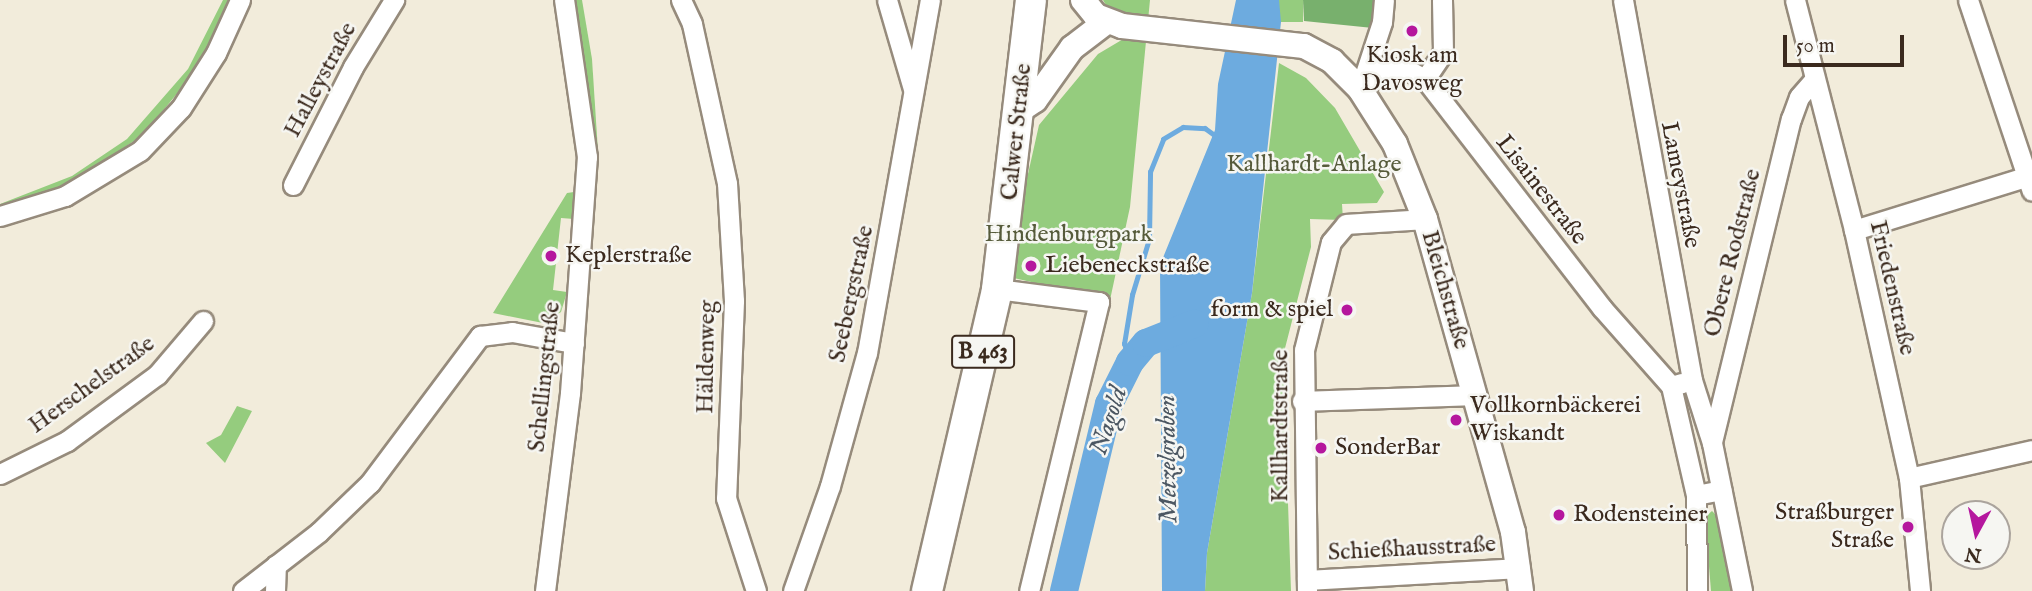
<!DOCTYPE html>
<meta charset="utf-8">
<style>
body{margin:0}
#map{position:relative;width:2032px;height:591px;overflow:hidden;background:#f2ecdb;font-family:"IM FELL English",serif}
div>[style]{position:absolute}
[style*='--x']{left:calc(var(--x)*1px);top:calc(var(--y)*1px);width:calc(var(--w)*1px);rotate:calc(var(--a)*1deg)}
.green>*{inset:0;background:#95cc7e;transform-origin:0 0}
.forest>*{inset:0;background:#78b06d}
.water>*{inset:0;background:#6dabdf}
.stream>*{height:4.5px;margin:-2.25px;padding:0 2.25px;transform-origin:2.25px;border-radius:2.25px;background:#6dabdf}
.river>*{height:28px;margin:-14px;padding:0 14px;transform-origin:14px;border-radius:14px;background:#6dabdf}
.roads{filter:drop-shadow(2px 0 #968b7c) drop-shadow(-2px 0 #968b7c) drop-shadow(0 2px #968b7c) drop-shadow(0 -2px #968b7c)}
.minor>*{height:19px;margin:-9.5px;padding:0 9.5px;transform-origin:9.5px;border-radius:9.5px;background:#fff}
.tertiary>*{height:24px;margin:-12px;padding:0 12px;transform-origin:12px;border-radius:12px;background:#fff}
.primary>*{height:30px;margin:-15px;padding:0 15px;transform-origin:15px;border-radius:15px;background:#fff}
.dots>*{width:19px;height:19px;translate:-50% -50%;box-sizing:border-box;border:4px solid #f6f6f2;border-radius:50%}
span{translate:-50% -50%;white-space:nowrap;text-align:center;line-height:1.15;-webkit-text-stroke:5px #f6f6f2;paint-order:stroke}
.shield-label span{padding:2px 5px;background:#f6f6f2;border:2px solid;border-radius:5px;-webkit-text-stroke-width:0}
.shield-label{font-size:23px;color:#3b2a1e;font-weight:700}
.poi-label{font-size:24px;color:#3b2a1e}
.left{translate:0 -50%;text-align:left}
.right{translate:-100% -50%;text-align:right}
.street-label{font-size:24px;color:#3b2a1e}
.park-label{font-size:24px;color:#565b3b}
.water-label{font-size:26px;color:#4c5762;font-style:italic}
.north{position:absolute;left:1941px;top:500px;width:70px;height:70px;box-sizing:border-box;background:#f6f6f2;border:2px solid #aba49d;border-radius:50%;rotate:188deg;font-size:19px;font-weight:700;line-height:28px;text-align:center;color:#3b2a1e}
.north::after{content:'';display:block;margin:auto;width:24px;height:32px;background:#b5179e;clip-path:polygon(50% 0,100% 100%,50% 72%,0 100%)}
.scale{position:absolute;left:1783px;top:35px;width:121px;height:32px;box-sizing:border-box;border:4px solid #3b2a1e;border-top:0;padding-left:9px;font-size:21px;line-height:24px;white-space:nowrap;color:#3b2a1e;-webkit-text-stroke:5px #f6f6f2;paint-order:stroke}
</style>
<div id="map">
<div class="green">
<div style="clip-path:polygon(223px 0,231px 0,198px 68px,143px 135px,59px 191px,0 211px,0 204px,72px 176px,127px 139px,188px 69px)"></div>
<div style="clip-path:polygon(572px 0,582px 0,592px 59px,599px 167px)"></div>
<div style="clip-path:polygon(1103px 0,1150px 0,1130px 207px,1110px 300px,1005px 276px,1039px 125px,1098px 54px,1125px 38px)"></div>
<div style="left:1279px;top:0;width:24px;height:22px"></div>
<div style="clip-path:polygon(1279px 63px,1306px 78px,1335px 108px,1384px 192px,1377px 203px,1342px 204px,1343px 220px,1310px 219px,1311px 247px,1283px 356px,1291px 591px,1205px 591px,1207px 553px,1252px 293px)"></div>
<div style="clip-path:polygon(574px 192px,574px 219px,561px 218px,553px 290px,567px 292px,561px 312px,543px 323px,493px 313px,567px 193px)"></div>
<div style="clip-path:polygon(237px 406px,252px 411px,225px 463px,206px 443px,221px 435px)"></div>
<div style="clip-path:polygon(1712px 511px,1716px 515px,1732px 591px,1711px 591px,1705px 517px)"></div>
</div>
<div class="forest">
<div style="clip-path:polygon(1303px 0,1376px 0,1373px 28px,1304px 21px)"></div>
</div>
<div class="water">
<div style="clip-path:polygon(1236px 0,1279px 0,1281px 22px,1252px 293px,1207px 553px,1205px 591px,1162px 591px,1160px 265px,1215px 130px,1218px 84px)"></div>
</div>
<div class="stream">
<div style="--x:1130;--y:362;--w:19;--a:-108"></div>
<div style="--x:1124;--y:344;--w:50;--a:-80.7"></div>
<div style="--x:1132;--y:295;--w:59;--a:-73.1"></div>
<div style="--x:1149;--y:239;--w:67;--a:-89.1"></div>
<div style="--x:1150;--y:172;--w:35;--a:-68"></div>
<div style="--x:1163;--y:139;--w:23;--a:-31"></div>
<div style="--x:1183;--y:127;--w:22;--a:3"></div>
<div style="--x:1205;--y:128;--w:14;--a:36"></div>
</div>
<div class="river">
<div style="--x:1064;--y:591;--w:192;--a:-76.5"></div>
<div style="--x:1109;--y:404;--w:47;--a:-63.4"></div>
<div style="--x:1130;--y:362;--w:25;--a:-50"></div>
<div style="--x:1146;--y:343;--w:52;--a:-21.6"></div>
</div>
<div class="roads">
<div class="minor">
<div style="--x:681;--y:0;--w:26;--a:65"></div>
<div style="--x:692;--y:24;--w:163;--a:77.6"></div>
<div style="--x:727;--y:183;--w:118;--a:86.6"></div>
<div style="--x:734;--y:301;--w:197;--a:92.3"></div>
<div style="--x:726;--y:498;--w:98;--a:72.1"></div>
<div style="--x:887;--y:0;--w:93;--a:73.7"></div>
<div style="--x:1623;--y:0;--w:386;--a:79.7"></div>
<div style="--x:1692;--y:380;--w:66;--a:72.4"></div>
<div style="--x:1712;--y:443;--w:151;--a:78.5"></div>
<div style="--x:1795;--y:0;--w:237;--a:75.6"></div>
<div style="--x:1854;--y:230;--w:254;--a:77.5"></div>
<div style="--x:1909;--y:478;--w:114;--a:84.4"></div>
<div style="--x:1968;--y:0;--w:201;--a:71.5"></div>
<div style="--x:1425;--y:79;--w:32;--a:-56"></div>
<div style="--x:1443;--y:52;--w:52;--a:-91.1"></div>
<div style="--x:1360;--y:89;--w:34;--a:-38"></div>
<div style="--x:1387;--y:68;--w:19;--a:3"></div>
<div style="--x:1406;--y:69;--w:21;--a:28"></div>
<div style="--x:1425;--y:79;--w:289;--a:52.3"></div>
<div style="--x:1602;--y:308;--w:104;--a:48.5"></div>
<div style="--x:1360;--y:89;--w:71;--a:-71.8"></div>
<div style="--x:1382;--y:22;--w:22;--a:-85"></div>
<div style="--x:293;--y:185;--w:132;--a:-63"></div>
<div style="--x:353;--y:67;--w:79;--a:-58.5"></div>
<div style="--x:0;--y:216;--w:68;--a:-17.1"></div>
<div style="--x:65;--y:196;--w:87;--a:-31"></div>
<div style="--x:140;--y:151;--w:59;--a:-46.4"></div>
<div style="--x:181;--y:108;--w:65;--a:-57.5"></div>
<div style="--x:216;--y:53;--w:58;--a:-65.6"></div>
<div style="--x:1854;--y:230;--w:182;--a:-17.2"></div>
<div style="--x:997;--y:289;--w:103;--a:7.3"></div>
<div style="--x:1099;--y:302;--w:297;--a:103.6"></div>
<div style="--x:1682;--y:383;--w:11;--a:165"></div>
<div style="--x:1671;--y:386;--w:112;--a:77.1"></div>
<div style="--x:1696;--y:495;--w:26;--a:-11"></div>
<div style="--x:1302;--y:401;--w:173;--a:-2"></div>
<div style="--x:1712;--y:442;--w:333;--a:-76.3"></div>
<div style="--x:1791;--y:119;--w:23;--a:-70"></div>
<div style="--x:1799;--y:97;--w:21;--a:-49"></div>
<div style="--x:0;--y:474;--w:75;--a:-26.2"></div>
<div style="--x:67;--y:441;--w:112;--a:-36.3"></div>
<div style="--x:157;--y:375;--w:71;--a:-49.6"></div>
<div style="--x:1909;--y:478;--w:126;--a:-12.8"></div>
<div style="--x:1696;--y:495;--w:96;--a:89.4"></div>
<div style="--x:1307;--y:580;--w:213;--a:-3.2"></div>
<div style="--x:243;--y:591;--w:96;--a:-37.8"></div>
<div style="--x:319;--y:532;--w:71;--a:-43.9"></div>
<div style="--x:370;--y:483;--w:184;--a:-53.2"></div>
<div style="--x:480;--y:336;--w:32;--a:-7"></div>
<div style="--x:512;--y:332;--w:63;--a:10.1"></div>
<div style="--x:275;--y:591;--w:26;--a:-88"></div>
<div style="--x:545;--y:591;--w:200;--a:-82.8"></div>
<div style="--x:570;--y:393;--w:237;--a:-85.9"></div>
<div style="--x:587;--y:157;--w:159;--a:-98.3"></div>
<div style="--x:793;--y:591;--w:111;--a:-70.6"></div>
<div style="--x:830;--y:486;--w:138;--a:-74.5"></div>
<div style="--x:867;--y:353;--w:359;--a:-79.9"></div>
<div style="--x:1307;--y:591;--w:241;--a:-90.7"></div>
<div style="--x:1304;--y:350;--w:111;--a:-76"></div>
<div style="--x:1331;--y:242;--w:23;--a:-50"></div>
<div style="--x:1346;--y:224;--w:79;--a:-3.6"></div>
</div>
<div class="tertiary">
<div style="--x:1083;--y:0;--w:21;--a:51"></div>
<div style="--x:1096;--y:16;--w:28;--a:21"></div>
<div style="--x:1122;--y:26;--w:183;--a:6.3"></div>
<div style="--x:1304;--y:46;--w:32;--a:28"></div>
<div style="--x:1332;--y:61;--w:40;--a:45"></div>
<div style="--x:1360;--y:89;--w:65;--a:57.5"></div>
<div style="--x:1395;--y:144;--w:81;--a:68.2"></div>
<div style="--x:1425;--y:219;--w:325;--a:74.3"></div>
<div style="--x:1513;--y:532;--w:60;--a:82.3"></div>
<div style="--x:1020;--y:110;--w:18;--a:-34"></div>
<div style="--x:1035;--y:100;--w:64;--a:-54.6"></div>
<div style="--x:1072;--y:48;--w:43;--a:-37.4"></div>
</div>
<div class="primary">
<div style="--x:927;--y:591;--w:310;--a:-76.9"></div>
<div style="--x:997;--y:289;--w:291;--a:-83.3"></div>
</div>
</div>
<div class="dots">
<div style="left:1412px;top:31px;background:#b5179e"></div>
<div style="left:551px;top:256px;background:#b5179e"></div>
<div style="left:1031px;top:266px;background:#b5179e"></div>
<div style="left:1347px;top:310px;background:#b5179e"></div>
<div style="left:1456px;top:420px;background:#b5179e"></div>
<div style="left:1321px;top:448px;background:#b5179e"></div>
<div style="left:1559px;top:515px;background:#b5179e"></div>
<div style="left:1908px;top:527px;background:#b5179e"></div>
</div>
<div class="shield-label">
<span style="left:983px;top:352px">B 463</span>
</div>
<div class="poi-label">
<span style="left:1412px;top:70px">Kiosk am<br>Davosweg</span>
<span class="left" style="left:565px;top:256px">Keplerstraße</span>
<span class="left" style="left:1045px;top:266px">Liebeneckstraße</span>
<span class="right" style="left:1333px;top:310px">form &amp; spiel</span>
<span class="left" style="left:1470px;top:420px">Vollkornbäckerei<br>Wiskandt</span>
<span class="left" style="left:1335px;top:448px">SonderBar</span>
<span class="right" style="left:1894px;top:527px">Straßburger<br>Straße</span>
<span class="left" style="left:1573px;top:515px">Rodensteiner</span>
</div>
<div class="street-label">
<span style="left:321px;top:80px;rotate:-62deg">Halleystraße</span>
<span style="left:1017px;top:132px;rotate:-84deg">Calwer Straße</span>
<span style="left:1680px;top:185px;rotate:79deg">Lameystraße</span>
<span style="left:1541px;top:190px;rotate:52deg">Lisainestraße</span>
<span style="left:1733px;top:253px;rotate:-76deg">Obere Rodstraße</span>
<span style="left:1892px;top:288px;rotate:77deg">Friedenstraße</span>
<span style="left:1445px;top:290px;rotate:74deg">Bleichstraße</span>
<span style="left:852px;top:294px;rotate:-78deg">Seebergstraße</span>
<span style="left:707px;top:357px;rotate:-89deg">Häldenweg</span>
<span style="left:545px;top:377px;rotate:-84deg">Schellingstraße</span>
<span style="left:92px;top:385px;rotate:-36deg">Herschelstraße</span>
<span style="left:1281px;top:426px;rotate:-90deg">Kallhardtstraße</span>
<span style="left:1412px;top:549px;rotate:-3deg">Schießhausstraße</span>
</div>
<div class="park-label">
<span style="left:1314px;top:165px">Kallhardt-Anlage</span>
<span style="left:1069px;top:235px">Hindenburgpark</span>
</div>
<div class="water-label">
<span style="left:1109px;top:421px;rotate:-72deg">Nagold</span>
<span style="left:1168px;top:459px;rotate:-91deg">Metzelgraben</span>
</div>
<div class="north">N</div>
<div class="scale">50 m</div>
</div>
